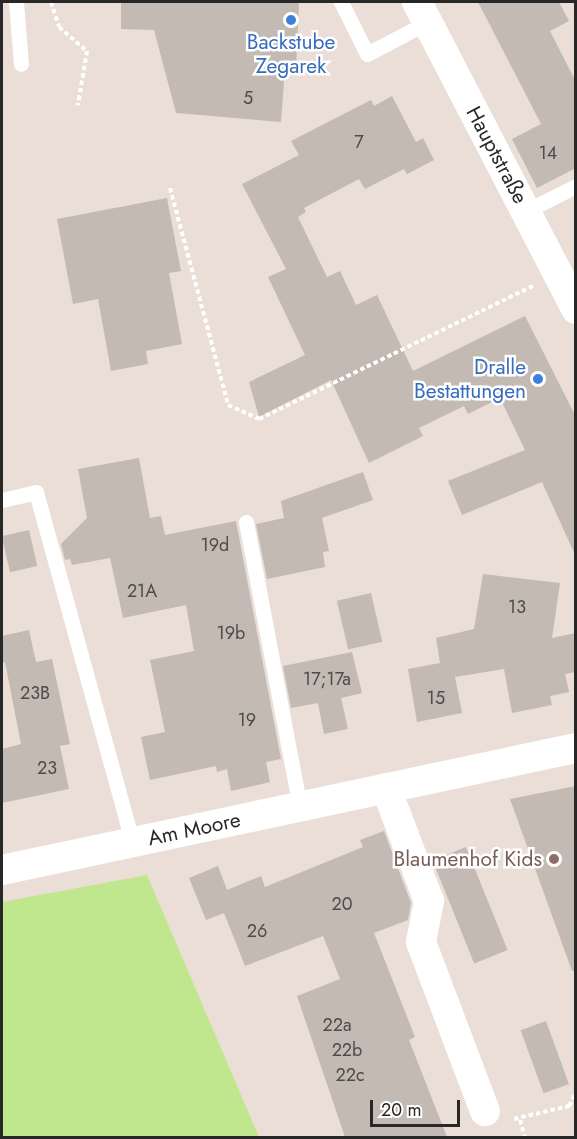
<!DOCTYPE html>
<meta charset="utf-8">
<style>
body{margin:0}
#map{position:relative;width:577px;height:1139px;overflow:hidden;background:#ebded7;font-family:Jost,sans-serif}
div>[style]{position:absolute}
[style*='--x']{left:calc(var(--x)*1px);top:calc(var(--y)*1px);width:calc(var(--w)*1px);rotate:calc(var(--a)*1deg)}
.green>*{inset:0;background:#c0e78e}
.building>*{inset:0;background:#c2bab3;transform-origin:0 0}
.path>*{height:4px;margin-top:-2px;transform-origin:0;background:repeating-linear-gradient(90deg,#fff 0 4.5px,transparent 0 7.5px)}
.lane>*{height:15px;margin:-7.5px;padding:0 7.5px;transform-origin:7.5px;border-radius:7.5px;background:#fff}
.street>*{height:30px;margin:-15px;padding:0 15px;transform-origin:15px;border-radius:15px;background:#fff}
.dots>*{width:16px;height:16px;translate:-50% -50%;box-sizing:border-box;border:3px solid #fff;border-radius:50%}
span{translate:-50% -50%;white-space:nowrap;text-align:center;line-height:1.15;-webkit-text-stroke:5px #fff;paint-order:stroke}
.number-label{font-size:18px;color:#4e4c4a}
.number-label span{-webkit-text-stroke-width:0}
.shop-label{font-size:21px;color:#366cbe}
.right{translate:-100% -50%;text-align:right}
.street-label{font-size:21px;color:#272727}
.education-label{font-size:21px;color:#785e54}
.frame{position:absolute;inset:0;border:3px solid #272727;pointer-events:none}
.scale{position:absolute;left:370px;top:1100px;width:90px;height:27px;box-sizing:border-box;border:3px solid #272727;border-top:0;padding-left:8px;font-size:18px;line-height:21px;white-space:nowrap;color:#272727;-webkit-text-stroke:4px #fff;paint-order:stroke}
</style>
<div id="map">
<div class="green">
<div style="clip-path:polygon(147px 875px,259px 1137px,2px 1137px,2px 902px)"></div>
</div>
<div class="building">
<div style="clip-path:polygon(121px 2px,299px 2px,296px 69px,285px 68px,281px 122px,176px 113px,154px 30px,121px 29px)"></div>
<div style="clip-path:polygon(478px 2px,559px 2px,569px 21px,550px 31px,576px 82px,576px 168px,537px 188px,512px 139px,541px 124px)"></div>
<div style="clip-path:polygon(392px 96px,416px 142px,423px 138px,434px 160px,407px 174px,404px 169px,365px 189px,359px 179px,304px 208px,306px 212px,298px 217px,327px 277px,340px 271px,356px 305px,377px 295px,413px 371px,525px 316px,576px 417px,576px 557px,542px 482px,462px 515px,448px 481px,525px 450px,500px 398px,468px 414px,464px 406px,419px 428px,423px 436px,369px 463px,331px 380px,259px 417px,249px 382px,305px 355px,268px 277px,286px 269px,242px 184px,299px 155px,291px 141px,371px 100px,374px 106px)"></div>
<div style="clip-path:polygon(167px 198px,181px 271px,169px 273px,182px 344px,146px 351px,148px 364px,111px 371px,98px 299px,73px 304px,57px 219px)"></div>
<div style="clip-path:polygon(139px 458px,150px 518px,161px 516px,165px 535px,236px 521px,281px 759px,266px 762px,270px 782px,231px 791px,227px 769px,217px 772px,216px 766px,150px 780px,141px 737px,165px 732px,150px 660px,194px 651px,186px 605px,123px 618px,110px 558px,72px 565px,70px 559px,65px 560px,61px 544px,87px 518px,78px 469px)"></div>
<div style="clip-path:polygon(363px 472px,373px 500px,322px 518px,329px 551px,323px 552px,325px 567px,267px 579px,256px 524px,284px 518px,281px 501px)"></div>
<div style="left:29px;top:530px;width:37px;height:28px;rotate:77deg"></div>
<div style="clip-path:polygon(483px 574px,560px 583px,552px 638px,576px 633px,576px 672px,565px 674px,569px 692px,550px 696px,552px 705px,512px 713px,504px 669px,455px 677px,462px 713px,417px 722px,408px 669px,440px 663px,436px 638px,474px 629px)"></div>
<div style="left:371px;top:593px;width:50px;height:35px;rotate:77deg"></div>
<div style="clip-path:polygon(29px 630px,36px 662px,52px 659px,70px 744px,60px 746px,69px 789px,2px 803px,2px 749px,21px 744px,5px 662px,2px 663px,2px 636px)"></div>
<div style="clip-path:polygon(352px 652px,362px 693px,341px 698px,348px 729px,324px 734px,318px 703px,291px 708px,283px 666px)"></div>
<div style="clip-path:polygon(576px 786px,576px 971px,572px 971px,510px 799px)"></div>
<div style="clip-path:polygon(384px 831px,411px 903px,408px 920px,374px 933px,415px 1037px,409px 1040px,447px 1137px,345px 1137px,297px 996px,340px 979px,323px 936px,245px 966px,224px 913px,206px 920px,189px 878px,218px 866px,227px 890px,261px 876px,265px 887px,363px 847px,360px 840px)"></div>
<div style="left:466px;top:847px;width:111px;height:36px;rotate:68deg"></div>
<div style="left:546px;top:1021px;width:67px;height:27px;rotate:70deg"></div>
</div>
<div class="path">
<div style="--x:51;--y:2;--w:26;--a:72"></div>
<div style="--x:59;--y:27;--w:37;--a:41"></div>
<div style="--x:87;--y:51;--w:55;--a:99.5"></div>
<div style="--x:170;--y:188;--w:225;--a:75"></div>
<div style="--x:228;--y:405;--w:34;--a:24"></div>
<div style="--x:259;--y:419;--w:305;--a:-25.9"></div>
<div style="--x:514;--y:1119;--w:57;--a:-13.3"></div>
<div style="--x:569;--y:1106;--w:15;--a:-62"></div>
<div style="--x:520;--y:1120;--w:19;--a:74"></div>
</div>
<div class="lane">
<div style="--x:16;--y:2;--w:62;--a:85.4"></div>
<div style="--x:341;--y:2;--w:58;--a:63.4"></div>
<div style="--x:367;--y:54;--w:69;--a:-27.7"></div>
<div style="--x:526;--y:211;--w:56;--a:-26.6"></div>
<div style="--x:2;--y:500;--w:35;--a:-13"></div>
<div style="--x:36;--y:492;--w:364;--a:74.6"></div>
<div style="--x:246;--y:522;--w:290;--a:79.3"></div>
</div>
<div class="street">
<div style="--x:417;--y:2;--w:346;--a:62.6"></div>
<div style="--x:386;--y:788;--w:121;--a:69.2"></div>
<div style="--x:429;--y:901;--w:42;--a:101"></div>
<div style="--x:421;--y:942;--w:181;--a:69.3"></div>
<div style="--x:2;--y:870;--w:587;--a:-12"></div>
</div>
<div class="dots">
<div style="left:291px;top:20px;background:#3f7fe0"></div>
<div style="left:538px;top:379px;background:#3f7fe0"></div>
<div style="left:554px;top:859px;background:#8d6e63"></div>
</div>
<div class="number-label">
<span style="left:248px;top:98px">5</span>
<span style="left:359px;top:142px">7</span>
<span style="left:548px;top:153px">14</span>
<span style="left:215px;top:545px">19d</span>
<span style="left:142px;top:591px">21A</span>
<span style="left:517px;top:607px">13</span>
<span style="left:231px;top:633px">19b</span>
<span style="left:327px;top:679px">17;17a</span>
<span style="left:35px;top:693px">23B</span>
<span style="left:436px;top:698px">15</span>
<span style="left:247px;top:720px">19</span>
<span style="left:47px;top:768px">23</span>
<span style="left:342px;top:904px">20</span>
<span style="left:257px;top:931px">26</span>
<span style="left:337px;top:1025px">22a</span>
<span style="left:347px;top:1050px">22b</span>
<span style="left:350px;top:1075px">22c</span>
</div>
<div class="shop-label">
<span style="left:291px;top:54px">Backstube<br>Zegarek</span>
<span class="right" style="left:526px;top:379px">Dralle<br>Bestattungen</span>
</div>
<div class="street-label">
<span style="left:497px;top:155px;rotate:62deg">Hauptstraße</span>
<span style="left:194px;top:829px;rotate:-12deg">Am Moore</span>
</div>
<div class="education-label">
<span class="right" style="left:542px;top:859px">Blaumenhof Kids</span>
</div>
<div class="frame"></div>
<div class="scale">20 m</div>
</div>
